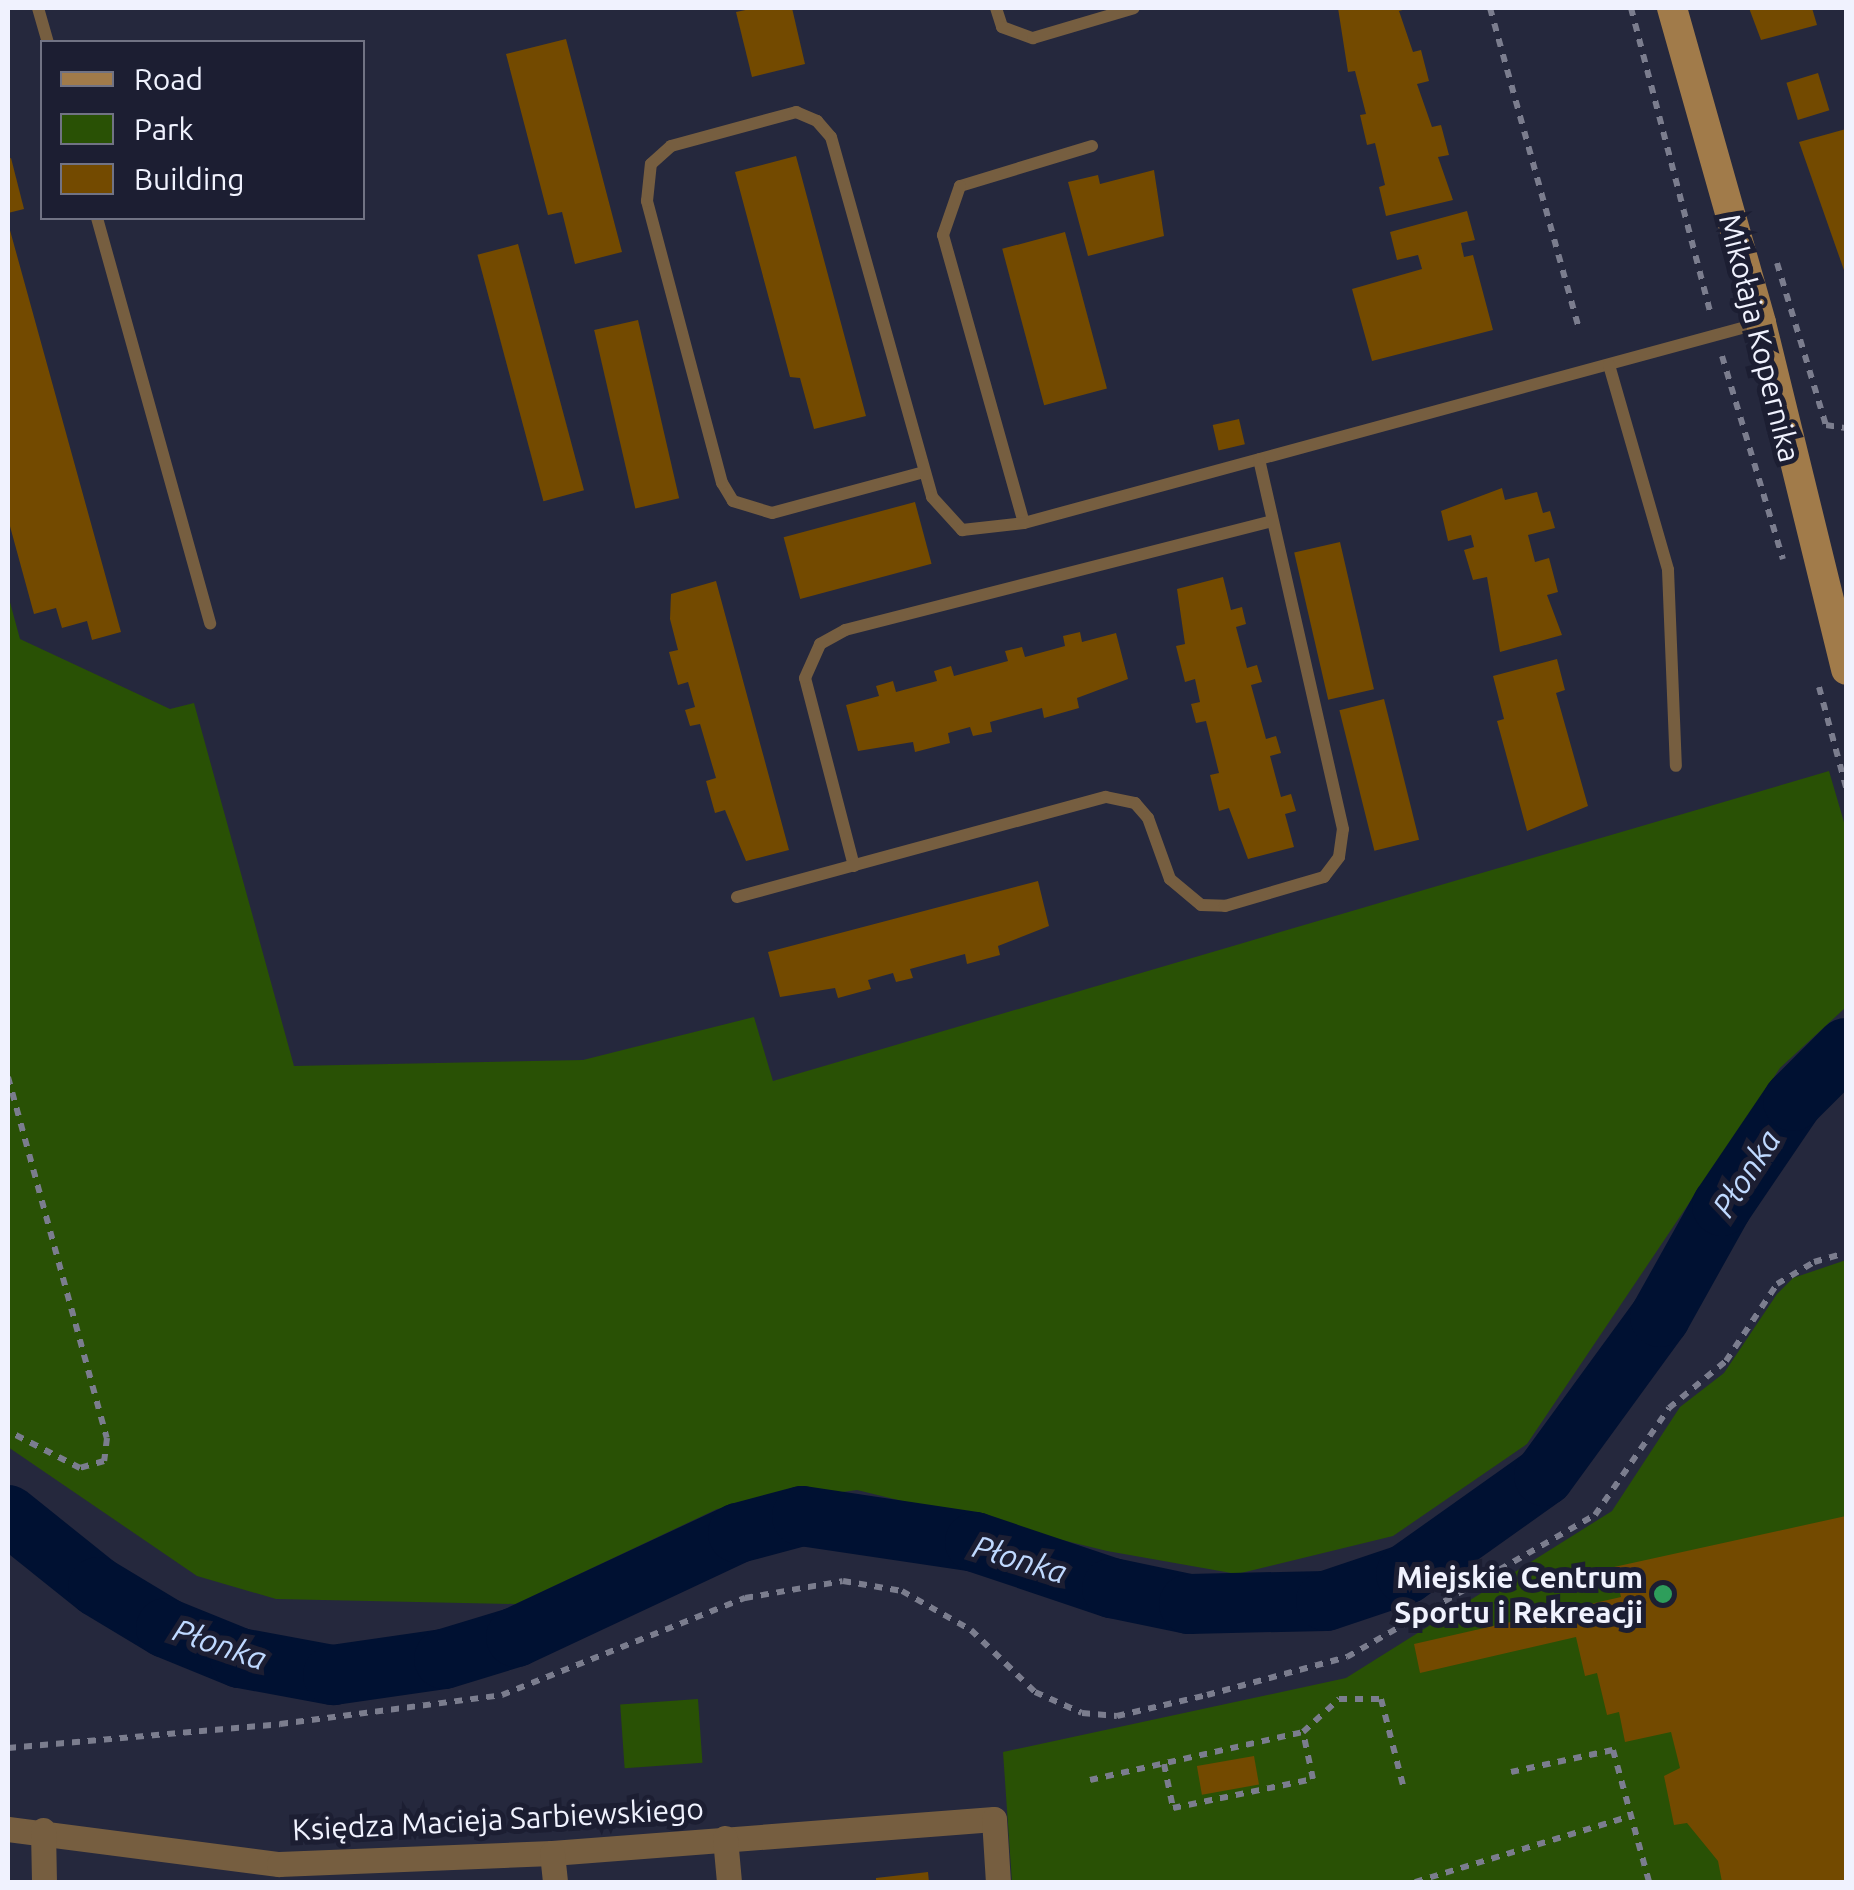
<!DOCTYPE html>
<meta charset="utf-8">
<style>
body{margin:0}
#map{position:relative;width:1854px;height:1890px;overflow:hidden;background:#25283d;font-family:Ubuntu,sans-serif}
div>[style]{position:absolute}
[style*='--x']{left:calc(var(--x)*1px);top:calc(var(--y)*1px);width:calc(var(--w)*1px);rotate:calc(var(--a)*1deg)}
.green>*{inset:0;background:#295105;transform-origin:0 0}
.river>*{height:60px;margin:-30px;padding:0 30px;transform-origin:30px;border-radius:30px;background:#001132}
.building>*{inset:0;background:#734a00;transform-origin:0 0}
.path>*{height:6px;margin-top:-3px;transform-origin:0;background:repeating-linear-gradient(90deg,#7b7d8e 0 8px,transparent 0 16px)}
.lane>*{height:12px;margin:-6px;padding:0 6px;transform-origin:6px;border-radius:6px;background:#765e40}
.street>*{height:25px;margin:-12.5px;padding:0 12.5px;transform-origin:12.5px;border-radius:12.5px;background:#765e40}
.secondary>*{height:30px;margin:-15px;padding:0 15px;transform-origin:15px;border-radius:15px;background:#a17b4a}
.dots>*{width:28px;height:28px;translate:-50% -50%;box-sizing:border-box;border:5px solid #1c1e32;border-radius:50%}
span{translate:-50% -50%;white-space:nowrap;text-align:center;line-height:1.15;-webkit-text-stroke:10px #1c1e32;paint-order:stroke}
.street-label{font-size:30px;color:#f0f2fe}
.poi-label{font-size:30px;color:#f0f2fe;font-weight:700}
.right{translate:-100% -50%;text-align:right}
.water-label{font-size:32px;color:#bfd9ff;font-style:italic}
.frame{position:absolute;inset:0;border:10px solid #f0f2fe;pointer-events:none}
.legend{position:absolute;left:40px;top:40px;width:325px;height:180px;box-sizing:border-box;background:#1c1e32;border:2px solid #717384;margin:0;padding:12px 18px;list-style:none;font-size:30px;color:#f0f2fe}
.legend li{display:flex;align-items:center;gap:20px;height:50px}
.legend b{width:50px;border:2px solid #717384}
</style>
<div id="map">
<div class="green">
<div style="clip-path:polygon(8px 595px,20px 639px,170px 709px,194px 703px,294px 1066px,583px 1060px,754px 1017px,773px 1081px,1829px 771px,1846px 829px,1846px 1007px,1780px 1068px,1527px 1444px,1393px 1536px,1237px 1574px,1107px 1551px,857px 1490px,717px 1509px,516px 1604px,276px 1599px,197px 1576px,8px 1447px)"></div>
<div style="clip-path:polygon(1846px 1260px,1846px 1882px,1012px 1882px,1003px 1752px,1346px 1678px,1612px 1511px,1680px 1407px,1724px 1373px,1777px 1294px,1793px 1278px)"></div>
<div style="left:698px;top:1699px;width:64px;height:78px;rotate:86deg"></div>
</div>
<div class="river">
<div style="--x:8;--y:1515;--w:115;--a:38.7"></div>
<div style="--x:98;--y:1587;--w:79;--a:31.1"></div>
<div style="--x:166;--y:1628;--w:80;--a:22.1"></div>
<div style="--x:240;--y:1658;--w:95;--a:10.4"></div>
<div style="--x:333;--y:1675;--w:112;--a:-8.2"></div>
<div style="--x:444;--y:1659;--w:75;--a:-17"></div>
<div style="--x:516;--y:1637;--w:245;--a:-25.1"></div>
<div style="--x:738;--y:1533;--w:66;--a:-14.9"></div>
<div style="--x:802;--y:1516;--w:175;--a:8.5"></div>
<div style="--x:975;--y:1542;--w:145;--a:18.6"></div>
<div style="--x:1112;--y:1588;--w:79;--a:11.7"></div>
<div style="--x:1189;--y:1604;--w:137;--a:-1.3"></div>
<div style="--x:1326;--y:1601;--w:84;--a:-18.6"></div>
<div style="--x:1406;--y:1574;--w:169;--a:-35.4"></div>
<div style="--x:1544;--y:1476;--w:197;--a:-53.9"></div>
<div style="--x:1660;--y:1317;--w:127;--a:-60.8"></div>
<div style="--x:1722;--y:1206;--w:127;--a:-55.9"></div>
<div style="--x:1793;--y:1101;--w:75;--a:-45"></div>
</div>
<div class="building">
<div style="clip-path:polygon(755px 8px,792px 8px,805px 64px,752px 77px,736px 12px)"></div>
<div style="clip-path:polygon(1338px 8px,1410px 8px,1399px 11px,1413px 52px,1421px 50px,1429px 81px,1417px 84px,1432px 127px,1441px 125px,1449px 155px,1438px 157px,1453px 200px,1386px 216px,1379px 187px,1385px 185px,1375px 143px,1367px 145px,1360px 115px,1366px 114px,1355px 71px,1348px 72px)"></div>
<div style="clip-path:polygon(1749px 8px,1812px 8px,1817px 25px,1761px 40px)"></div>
<div style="clip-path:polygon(566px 39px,622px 252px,575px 264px,562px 212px,548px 215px,506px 54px)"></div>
<div style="left:1818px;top:73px;width:39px;height:33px;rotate:73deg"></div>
<div style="clip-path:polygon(1846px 129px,1846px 273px,1845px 273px,1799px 142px)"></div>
<div style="clip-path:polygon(796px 156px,866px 416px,814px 429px,800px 378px,790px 377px,735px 172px)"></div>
<div style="clip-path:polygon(11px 158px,24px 209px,8px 213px,8px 159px)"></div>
<div style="clip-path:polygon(1154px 170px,1164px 236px,1088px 256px,1068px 182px,1098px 175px,1100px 184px)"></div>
<div style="clip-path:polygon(1467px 211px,1475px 240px,1461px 243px,1464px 257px,1473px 255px,1493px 330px,1372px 361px,1352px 289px,1422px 269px,1418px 255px,1397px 260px,1390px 232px)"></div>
<div style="clip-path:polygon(8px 223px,121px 632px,92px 640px,87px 621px,62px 628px,56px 608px,34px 614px,8px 519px)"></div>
<div style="left:1065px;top:232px;width:162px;height:65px;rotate:75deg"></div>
<div style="left:518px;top:244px;width:255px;height:42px;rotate:75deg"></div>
<div style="left:638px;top:320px;width:183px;height:45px;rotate:77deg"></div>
<div style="left:1239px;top:419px;width:26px;height:27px;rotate:77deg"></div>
<div style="clip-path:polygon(1502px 488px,1505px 500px,1537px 492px,1543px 513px,1550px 511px,1555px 528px,1528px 535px,1535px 562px,1549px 558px,1558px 592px,1547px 595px,1562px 635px,1500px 652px,1487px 577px,1473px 580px,1464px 550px,1474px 547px,1471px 535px,1448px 541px,1441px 511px)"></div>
<div style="left:915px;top:502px;width:64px;height:136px;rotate:75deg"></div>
<div style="left:1340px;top:542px;width:151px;height:47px;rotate:77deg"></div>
<div style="clip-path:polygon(1223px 577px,1231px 610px,1242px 607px,1246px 624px,1236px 627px,1247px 668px,1257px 665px,1262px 682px,1251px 685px,1266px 739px,1276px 736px,1281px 753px,1270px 756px,1281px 797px,1291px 794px,1296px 811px,1285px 814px,1294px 847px,1248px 859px,1229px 808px,1219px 811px,1210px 775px,1219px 773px,1206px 721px,1196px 723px,1191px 704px,1200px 702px,1195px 679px,1185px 682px,1176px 646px,1185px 644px,1177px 589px)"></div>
<div style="clip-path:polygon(716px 581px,789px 850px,746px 861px,725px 810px,715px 813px,706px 781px,716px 778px,700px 724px,690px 726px,685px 710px,695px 707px,688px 682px,678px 685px,669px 652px,678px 650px,670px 619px,671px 594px)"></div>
<div style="clip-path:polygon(1080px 632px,1082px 642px,1116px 633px,1128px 679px,1077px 698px,1079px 708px,1044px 718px,1042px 708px,990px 722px,992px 732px,973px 736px,970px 727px,948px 733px,950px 743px,915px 752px,913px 742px,858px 751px,846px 705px,879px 696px,876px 686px,893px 681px,896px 692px,937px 681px,934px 671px,951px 666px,954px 676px,1008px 661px,1005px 651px,1022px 647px,1025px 657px,1065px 646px,1063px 636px)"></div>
<div style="clip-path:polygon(1557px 659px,1565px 690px,1556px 693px,1588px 806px,1527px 831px,1497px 721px,1504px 719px,1493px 676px)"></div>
<div style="left:1384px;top:699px;width:145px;height:46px;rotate:76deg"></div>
<div style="clip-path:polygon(1038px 881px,1049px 926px,998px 946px,1000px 955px,967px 964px,965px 954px,910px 969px,913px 978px,896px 982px,893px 973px,868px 980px,871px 989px,838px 998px,835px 988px,780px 997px,768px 952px)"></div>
<div style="clip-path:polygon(1846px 1516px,1846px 1882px,1722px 1882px,1718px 1861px,1687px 1823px,1674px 1825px,1664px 1776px,1680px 1768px,1671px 1732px,1625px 1742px,1619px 1712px,1607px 1715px,1597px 1673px,1585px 1676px,1576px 1637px,1420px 1673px,1414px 1644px,1621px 1597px,1614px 1567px)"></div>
<div style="left:1254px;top:1756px;width:29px;height:58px;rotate:80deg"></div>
<div style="clip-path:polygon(928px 1872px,929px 1882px,876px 1882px,876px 1878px)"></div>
</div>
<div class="path">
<div style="--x:1490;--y:8;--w:332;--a:74.5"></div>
<div style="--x:1631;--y:8;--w:317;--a:75.4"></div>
<div style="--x:1777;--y:263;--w:169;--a:73.2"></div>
<div style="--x:1826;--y:425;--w:20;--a:9"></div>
<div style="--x:1722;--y:356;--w:212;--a:73.3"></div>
<div style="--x:1819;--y:687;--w:104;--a:74.9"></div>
<div style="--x:8;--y:1077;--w:374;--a:74.7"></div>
<div style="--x:107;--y:1438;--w:23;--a:97"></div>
<div style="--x:104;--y:1461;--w:25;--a:164"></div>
<div style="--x:80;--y:1468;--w:81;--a:-152.8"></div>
<div style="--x:8;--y:1748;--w:273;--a:-5"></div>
<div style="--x:280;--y:1724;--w:224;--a:-7.4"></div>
<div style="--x:502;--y:1695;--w:262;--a:-21.8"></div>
<div style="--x:745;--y:1598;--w:99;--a:-9.8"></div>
<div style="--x:843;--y:1581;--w:60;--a:9.6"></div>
<div style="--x:902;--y:1591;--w:79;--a:29.5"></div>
<div style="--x:971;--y:1630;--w:89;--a:44.1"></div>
<div style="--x:1035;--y:1692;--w:51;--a:24.1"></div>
<div style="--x:1082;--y:1713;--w:35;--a:5"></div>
<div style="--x:1117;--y:1716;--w:92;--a:-13.1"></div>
<div style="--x:1207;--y:1695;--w:145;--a:-15.2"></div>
<div style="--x:1347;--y:1657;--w:286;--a:-29.8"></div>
<div style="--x:1595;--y:1515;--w:130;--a:-55.3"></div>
<div style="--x:1669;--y:1408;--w:74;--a:-39.5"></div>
<div style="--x:1726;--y:1361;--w:92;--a:-56.5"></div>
<div style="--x:1777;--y:1284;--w:43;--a:-30.7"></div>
<div style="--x:1814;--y:1262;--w:33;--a:-16"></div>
<div style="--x:1164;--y:1764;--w:45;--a:78.4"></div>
<div style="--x:1173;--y:1808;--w:143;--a:-11.7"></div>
<div style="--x:1313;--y:1779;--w:48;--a:-102"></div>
<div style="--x:1511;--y:1772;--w:104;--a:-12.2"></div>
<div style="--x:1613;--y:1750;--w:137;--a:74.7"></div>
<div style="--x:1090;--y:1780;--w:218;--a:-12.7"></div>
<div style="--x:1303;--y:1732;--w:49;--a:-42.5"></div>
<div style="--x:1339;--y:1699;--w:42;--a:0"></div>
<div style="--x:1381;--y:1699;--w:93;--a:75.7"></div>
<div style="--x:1415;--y:1882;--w:226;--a:-17"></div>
</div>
<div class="lane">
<div style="--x:38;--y:8;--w:35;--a:74"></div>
<div style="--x:996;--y:8;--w:20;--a:72"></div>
<div style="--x:1002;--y:27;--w:33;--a:20"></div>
<div style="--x:1033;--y:38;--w:105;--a:-16.5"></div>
<div style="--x:1092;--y:146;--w:138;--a:163.1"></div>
<div style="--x:960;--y:186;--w:52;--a:109.1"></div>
<div style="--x:943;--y:235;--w:299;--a:74.3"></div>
<div style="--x:1024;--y:523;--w:763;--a:-15.2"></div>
<div style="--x:97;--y:218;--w:421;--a:74.4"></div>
<div style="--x:1609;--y:365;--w:213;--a:73.9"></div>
<div style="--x:1668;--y:570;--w:196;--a:87.7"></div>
<div style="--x:924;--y:472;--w:157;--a:164.9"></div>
<div style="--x:772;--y:513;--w:41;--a:-162.9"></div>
<div style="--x:733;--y:501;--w:21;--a:-121"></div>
<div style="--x:722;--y:483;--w:292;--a:-104.9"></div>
<div style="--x:647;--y:201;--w:37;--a:-84"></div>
<div style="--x:651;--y:164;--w:27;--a:-42"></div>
<div style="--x:671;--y:146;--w:130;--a:-15.2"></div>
<div style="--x:796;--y:112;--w:23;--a:23"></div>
<div style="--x:817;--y:121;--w:21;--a:49"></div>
<div style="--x:831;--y:137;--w:374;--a:74.3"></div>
<div style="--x:932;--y:497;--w:45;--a:47.7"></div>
<div style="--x:962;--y:530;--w:62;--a:-6.4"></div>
<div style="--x:854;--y:866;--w:194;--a:-104.6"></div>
<div style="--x:805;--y:678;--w:37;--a:-66"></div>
<div style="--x:820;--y:644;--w:29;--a:-29"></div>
<div style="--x:845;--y:630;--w:441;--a:-14.3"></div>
<div style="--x:737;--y:897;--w:382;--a:-15.2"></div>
<div style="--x:1106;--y:797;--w:30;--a:12"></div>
<div style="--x:1135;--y:803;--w:20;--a:49"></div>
<div style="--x:1148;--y:818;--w:65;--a:70.2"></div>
<div style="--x:1170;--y:879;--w:40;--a:40"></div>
<div style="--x:1201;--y:905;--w:24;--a:2"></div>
<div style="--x:1225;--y:906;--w:103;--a:-16.3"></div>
<div style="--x:1324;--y:877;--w:25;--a:-53"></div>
<div style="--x:1339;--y:857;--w:28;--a:-82"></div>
<div style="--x:1343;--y:829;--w:379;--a:-102.8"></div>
</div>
<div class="street">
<div style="--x:8;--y:1829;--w:273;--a:7.4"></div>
<div style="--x:279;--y:1864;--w:273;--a:-2.3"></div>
<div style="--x:552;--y:1853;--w:443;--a:-4.4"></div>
<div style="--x:994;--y:1819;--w:63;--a:86.4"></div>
<div style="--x:43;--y:1830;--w:52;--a:88.9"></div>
<div style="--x:725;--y:1838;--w:44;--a:84.8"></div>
<div style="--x:552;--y:1853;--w:29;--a:84"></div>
</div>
<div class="secondary">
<div style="--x:1672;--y:8;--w:327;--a:74.2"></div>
<div style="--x:1761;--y:323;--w:357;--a:76.2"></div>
</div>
<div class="dots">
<div style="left:1663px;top:1594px;background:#2e9e5b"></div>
</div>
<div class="street-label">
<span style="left:1760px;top:338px;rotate:76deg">Mikołaja Kopernika</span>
<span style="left:498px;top:1819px;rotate:-3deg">Księdza Macieja Sarbiewskiego</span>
</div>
<div class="poi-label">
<span class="right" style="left:1643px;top:1594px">Miejskie Centrum<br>Sportu i Rekreacji</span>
</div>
<div class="water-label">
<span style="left:1746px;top:1173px;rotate:-57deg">Płonka</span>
<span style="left:1020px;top:1559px;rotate:17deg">Płonka</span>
<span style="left:220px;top:1644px;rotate:19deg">Płonka</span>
</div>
<div class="frame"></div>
<ul class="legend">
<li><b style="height:12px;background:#a17b4a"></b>Road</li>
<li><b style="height:28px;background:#295105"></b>Park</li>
<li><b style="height:28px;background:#734a00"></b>Building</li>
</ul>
</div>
